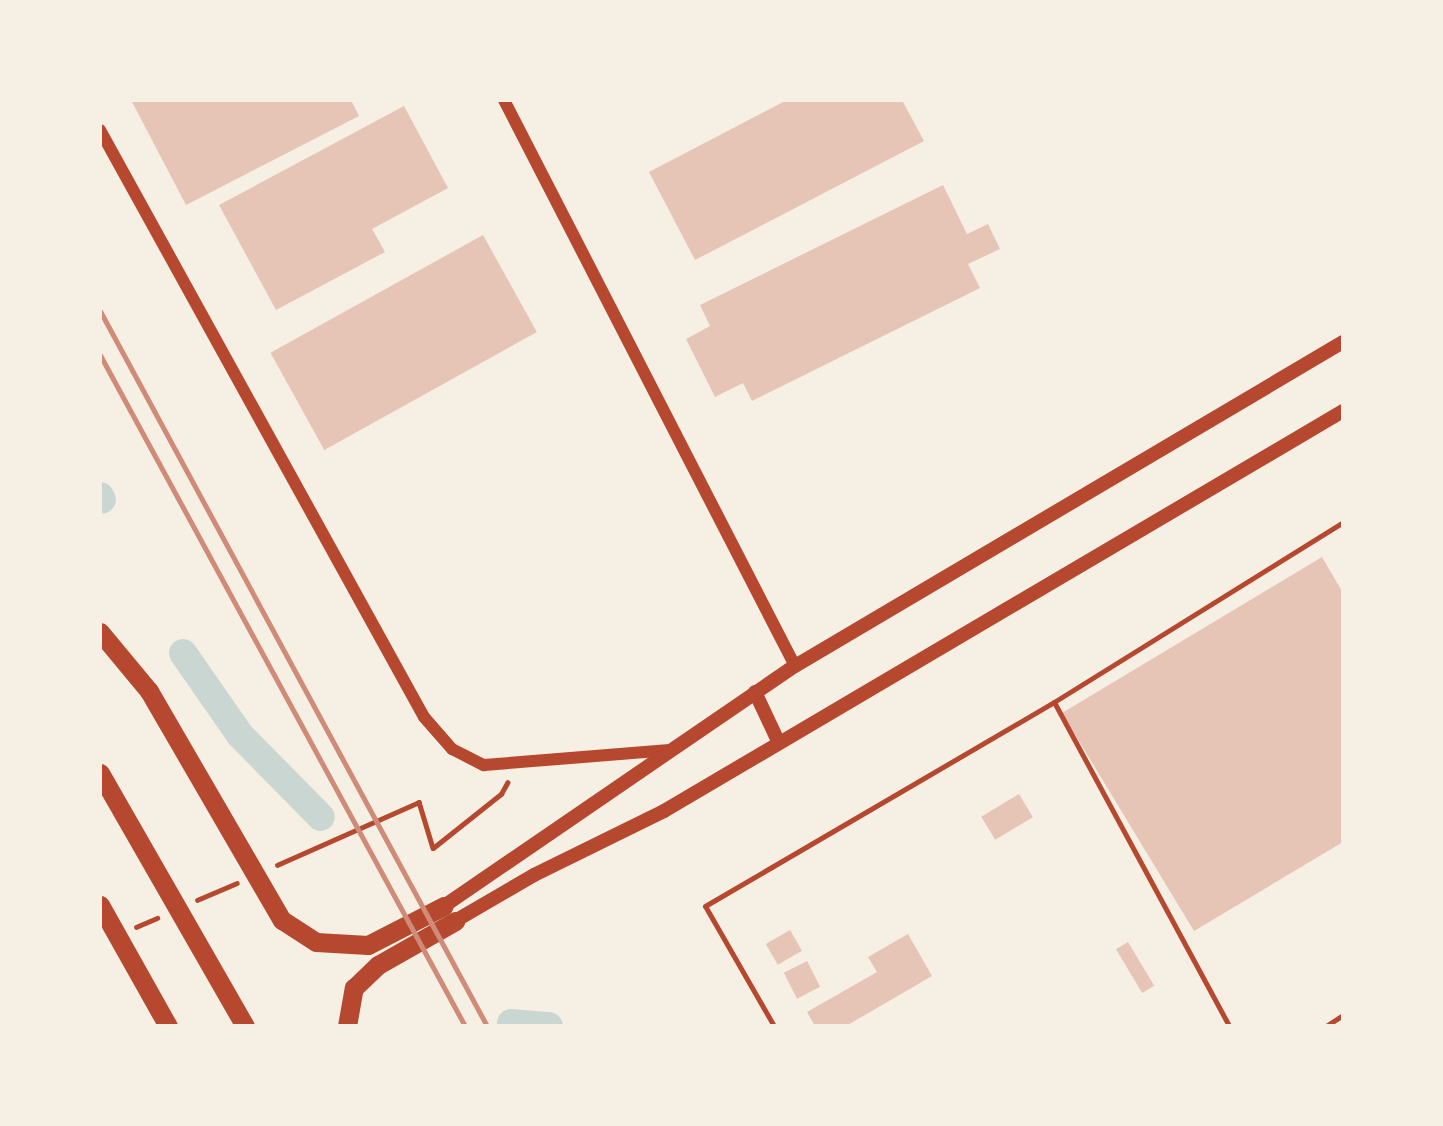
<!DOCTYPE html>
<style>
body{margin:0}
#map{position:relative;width:1443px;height:1126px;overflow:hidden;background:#f6efe4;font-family:"DejaVu Sans",sans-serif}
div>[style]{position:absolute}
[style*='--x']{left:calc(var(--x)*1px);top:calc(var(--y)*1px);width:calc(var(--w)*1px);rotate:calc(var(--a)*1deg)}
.canal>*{height:28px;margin:-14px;padding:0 14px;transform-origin:14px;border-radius:14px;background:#c9d6d2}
.building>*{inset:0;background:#e6c5b7;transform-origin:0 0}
.path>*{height:4.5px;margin:-2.25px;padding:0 2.25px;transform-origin:2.25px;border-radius:2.25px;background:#b5482f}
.service>*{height:5px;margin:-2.5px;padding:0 2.5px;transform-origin:2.5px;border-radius:2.5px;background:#b5482f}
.tertiary>*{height:12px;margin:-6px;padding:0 6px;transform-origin:6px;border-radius:6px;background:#b5482f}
.secondary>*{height:14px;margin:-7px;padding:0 7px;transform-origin:7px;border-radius:7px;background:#b5482f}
.trunk>*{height:19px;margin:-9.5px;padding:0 9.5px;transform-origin:9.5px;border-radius:9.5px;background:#b5482f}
.rail>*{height:5px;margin:-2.5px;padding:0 2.5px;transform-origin:2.5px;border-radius:2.5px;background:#cf8b77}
span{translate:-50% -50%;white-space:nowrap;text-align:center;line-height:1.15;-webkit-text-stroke:5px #f6efe4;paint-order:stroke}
.frame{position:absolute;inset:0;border:102px solid #f6efe4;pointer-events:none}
</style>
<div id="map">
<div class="canal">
<div style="--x:100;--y:496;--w:4;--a:63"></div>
<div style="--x:183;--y:653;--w:100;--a:55.2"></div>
<div style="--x:240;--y:735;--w:115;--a:45.4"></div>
<div style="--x:511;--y:1023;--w:38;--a:5"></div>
</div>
<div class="building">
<div style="clip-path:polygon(131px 100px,351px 100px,359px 116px,186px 205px)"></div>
<div style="clip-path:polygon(787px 100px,902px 100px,924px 141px,695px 260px,649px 172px)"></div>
<div style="clip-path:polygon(404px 106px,448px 188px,372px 229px,385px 252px,276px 310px,219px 205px)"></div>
<div style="clip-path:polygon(943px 185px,967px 234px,988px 224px,1000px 249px,968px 264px,980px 288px,752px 401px,743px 383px,715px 397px,686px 339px,710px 326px,700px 305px)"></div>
<div style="left:483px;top:235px;width:111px;height:243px;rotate:61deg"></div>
<div style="clip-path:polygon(1322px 557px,1343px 593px,1343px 842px,1194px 931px,1062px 713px)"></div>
<div style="left:1019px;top:794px;width:27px;height:44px;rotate:59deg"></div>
<div style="left:790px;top:930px;width:24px;height:28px;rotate:60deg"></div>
<div style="clip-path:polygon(908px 934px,932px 976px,846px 1026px,815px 1026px,807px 1012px,877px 972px,868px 957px)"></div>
<div style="left:1128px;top:942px;width:51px;height:14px;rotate:59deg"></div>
<div style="left:807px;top:961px;width:29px;height:26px;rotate:63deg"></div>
</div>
<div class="path">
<div style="--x:277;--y:865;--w:155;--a:-23.9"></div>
<div style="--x:419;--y:802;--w:48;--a:73.1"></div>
<div style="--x:433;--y:848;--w:87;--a:-38.5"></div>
<div style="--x:501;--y:794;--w:13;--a:-61"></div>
<div style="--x:197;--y:900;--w:43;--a:-23"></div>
<div style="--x:136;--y:927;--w:23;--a:-23"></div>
</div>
<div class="service">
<div style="--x:1054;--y:702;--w:368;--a:61.6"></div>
<div style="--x:774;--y:1026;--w:138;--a:-119.9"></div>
<div style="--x:705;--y:906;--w:404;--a:-30.3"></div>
<div style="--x:1054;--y:702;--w:340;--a:-31.9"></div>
<div style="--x:1326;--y:1026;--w:20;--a:-33"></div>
</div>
<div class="tertiary">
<div style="--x:504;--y:100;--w:636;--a:62.79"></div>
<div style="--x:100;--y:130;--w:670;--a:61.1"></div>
<div style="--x:424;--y:717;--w:43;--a:48.8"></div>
<div style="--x:452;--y:749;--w:36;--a:27"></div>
<div style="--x:484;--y:765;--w:186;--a:-4.6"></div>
</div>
<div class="secondary">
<div style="--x:755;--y:692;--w:56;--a:64.8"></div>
<div style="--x:444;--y:906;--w:425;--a:-34.4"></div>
<div style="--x:795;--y:666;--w:637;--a:-30.59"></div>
<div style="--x:455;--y:921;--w:91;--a:-30.2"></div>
<div style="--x:534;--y:875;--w:145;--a:-26.2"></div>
<div style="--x:664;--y:811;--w:788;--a:-30.5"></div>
</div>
<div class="trunk">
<div style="--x:100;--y:632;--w:77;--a:50.3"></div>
<div style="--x:149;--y:691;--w:265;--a:59.9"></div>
<div style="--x:282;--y:920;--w:40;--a:32.9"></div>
<div style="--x:316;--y:942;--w:52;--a:3.3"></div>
<div style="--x:368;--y:945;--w:85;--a:-27.2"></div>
<div style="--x:100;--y:773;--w:292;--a:60.2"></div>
<div style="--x:100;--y:905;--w:139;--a:60.7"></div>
<div style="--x:347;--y:1026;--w:39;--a:-80"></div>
<div style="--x:354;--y:988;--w:33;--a:-44"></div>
<div style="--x:378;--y:965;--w:89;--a:-29.7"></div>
</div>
<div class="rail">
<div style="--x:100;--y:311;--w:813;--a:61.58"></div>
<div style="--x:100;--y:355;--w:764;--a:61.46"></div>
</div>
<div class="frame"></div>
</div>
